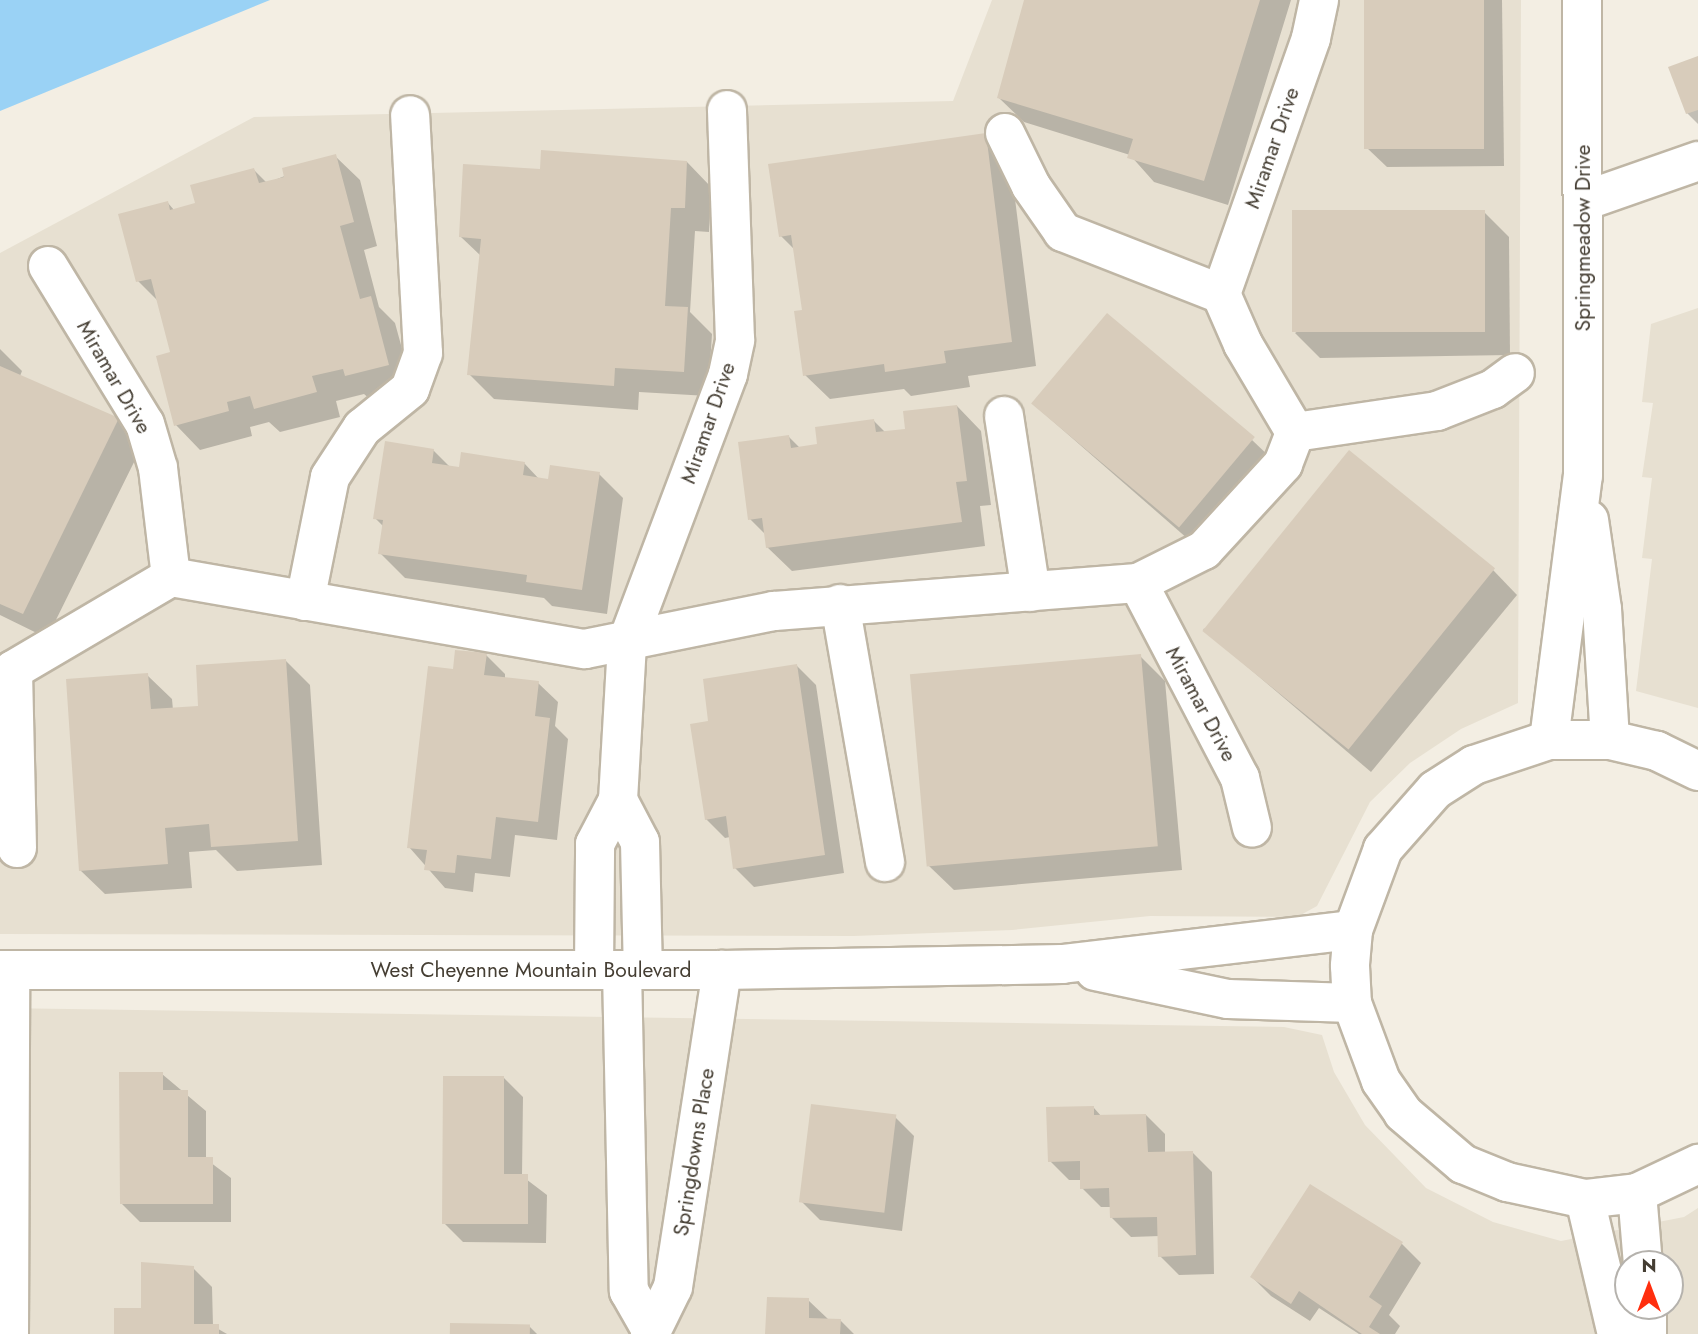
<!DOCTYPE html>
<style>
body{margin:0}
#map{position:relative;width:1698px;height:1334px;overflow:hidden;background:#f3eee3;font-family:Jost,sans-serif}
div>[style]{position:absolute}
[style*='--x']{left:calc(var(--x)*1px);top:calc(var(--y)*1px);width:calc(var(--w)*1px);rotate:calc(var(--a)*1deg)}
.residential>*{inset:0;background:#e7e0d1}
.water>*{inset:0;background:#9ad2f5}
.shadow>*{inset:0;background:#0003}
.building>*{inset:0;background:#d8ccbb;transform-origin:0 0}
.roads{filter:drop-shadow(2px 0 #bfb6a5) drop-shadow(-2px 0 #bfb6a5) drop-shadow(0 2px #bfb6a5) drop-shadow(0 -2px #bfb6a5)}
.minor>*{height:38px;margin:-19px;padding:0 19px;transform-origin:19px;border-radius:19px;background:#fff}
.tertiary>*{height:38px;margin:-19px;padding:0 19px;transform-origin:19px;border-radius:19px;background:#fff}
span{translate:-50% -50%;white-space:nowrap;text-align:center;line-height:1.15;-webkit-text-stroke:5px #fff;paint-order:stroke}
.street-label{font-size:21px;color:#453e33}
.north{position:absolute;left:1614px;top:1250px;width:70px;height:70px;box-sizing:border-box;background:#fff;border:2px solid #b5b2ad;border-radius:50%;rotate:0deg;font-size:19px;font-weight:700;line-height:28px;text-align:center;color:#453e33}
.north::after{content:'';display:block;margin:auto;width:24px;height:32px;background:#ff2e0e;clip-path:polygon(50% 0,100% 100%,50% 72%,0 100%)}
</style>
<div id="map">
<div class="residential">
<div style="clip-path:polygon(992px 0,1521px 0,1518px 703px,1461px 729px,1410px 763px,1370px 802px,1317px 906px,1297px 917px,1150px 916px,1012px 930px,854px 936px,0 934px,0 253px,254px 117px,953px 101px)"></div>
<div style="clip-path:polygon(1698px 308px,1698px 708px,1636px 691px,1652px 559px,1642px 558px,1652px 478px,1642px 477px,1653px 403px,1642px 402px,1651px 324px)"></div>
<div style="clip-path:polygon(evenodd,0 1008px,1284px 1027px,1322px 1035px,1334px 1072px,1365px 1125px,1426px 1188px,1493px 1222px,1561px 1241px,1684px 1217px,1698px 1208px,1698px 1334px,0 1334px,0 1008px,1628px 1264px,1670px 1264px,1670px 1306px,1628px 1306px,1628px 1264px)"></div>
</div>
<div class="water">
<div style="clip-path:polygon(0 0,270px 0,0 111px)"></div>
</div>
<div class="shadow">
<div style="clip-path:polygon(1027px 0,1291px 0,1228px 205px,1154px 182px,1130px 155px,1024px 122px,999px 98px)"></div>
<div style="clip-path:polygon(1365px 0,1502px 0,1504px 166px,1387px 167px,1367px 148px)"></div>
<div style="clip-path:polygon(1698px 58px,1698px 124px,1687px 113px)"></div>
<div style="clip-path:polygon(986px 134px,1010px 159px,1036px 366px,968px 376px,970px 387px,911px 396px,904px 389px,830px 399px,805px 375px,804px 311px,795px 250px,781px 236px)"></div>
<div style="clip-path:polygon(335px 156px,360px 180px,377px 246px,364px 250px,379px 307px,395px 323px,413px 389px,371px 400px,364px 394px,336px 401px,340px 417px,280px 432px,269px 422px,250px 427px,252px 436px,200px 450px,176px 425px,172px 353px,159px 302px,138px 281px,168px 203px,174px 210px,197px 204px,254px 170px,267px 183px)"></div>
<div style="clip-path:polygon(687px 162px,711px 187px,709px 232px,695px 231px,690px 312px,712px 334px,708px 396px,639px 392px,638px 410px,494px 399px,469px 374px,481px 256px,461px 237px,541px 171px)"></div>
<div style="clip-path:polygon(1484px 212px,1509px 237px,1510px 355px,1320px 358px,1295px 333px)"></div>
<div style="clip-path:polygon(0 349px,22px 371px,20px 376px,118px 419px,143px 444px,47px 638px,0 615px)"></div>
<div style="clip-path:polygon(1032px 403px,1252px 440px,1271px 458px,1196px 546px)"></div>
<div style="clip-path:polygon(957px 406px,981px 431px,991px 505px,980px 506px,985px 546px,792px 571px,767px 547px,766px 535px,750px 519px,789px 437px,800px 448px,819px 446px,874px 421px,886px 433px,907px 430px)"></div>
<div style="clip-path:polygon(433px 450px,451px 468px,524px 463px,540px 480px,550px 481px,599px 474px,623px 498px,607px 614px,552px 606px,544px 598px,405px 578px,380px 553px,384px 527px,375px 518px)"></div>
<div style="clip-path:polygon(1493px 570px,1517px 595px,1371px 772px,1203px 629px)"></div>
<div style="clip-path:polygon(486px 655px,505px 674px,505px 679px,538px 683px,558px 702px,555px 726px,568px 739px,557px 840px,515px 835px,510px 877px,475px 873px,473px 892px,445px 888px,409px 847px,455px 671px)"></div>
<div style="clip-path:polygon(1140px 656px,1165px 681px,1182px 870px,954px 890px,929px 866px)"></div>
<div style="clip-path:polygon(285px 660px,310px 685px,322px 865px,237px 871px,216px 850px,189px 852px,192px 888px,105px 894px,80px 870px,147px 675px,172px 699px,173px 710px,200px 708px)"></div>
<div style="clip-path:polygon(797px 666px,816px 685px,844px 873px,754px 887px,735px 868px,730px 837px,725px 838px,706px 819px,710px 723px)"></div>
<div style="clip-path:polygon(162px 1074px,206px 1111px,206px 1159px,231px 1178px,231px 1222px,140px 1222px,121px 1203px)"></div>
<div style="clip-path:polygon(504px 1078px,523px 1097px,522px 1176px,547px 1195px,546px 1243px,463px 1242px,444px 1223px)"></div>
<div style="clip-path:polygon(1094px 1108px,1102px 1117px,1146px 1115px,1165px 1134px,1165px 1154px,1193px 1153px,1212px 1172px,1214px 1274px,1179px 1275px,1160px 1256px,1160px 1236px,1131px 1237px,1112px 1218px,1111px 1207px,1101px 1207px,1082px 1188px,1082px 1180px,1069px 1180px,1050px 1161px)"></div>
<div style="clip-path:polygon(895px 1117px,914px 1136px,902px 1231px,820px 1220px,801px 1201px)"></div>
<div style="clip-path:polygon(1310px 1186px,1402px 1244px,1421px 1263px,1389px 1315px,1400px 1326px,1395px 1334px,1359px 1334px,1319px 1308px,1310px 1321px,1271px 1296px,1252px 1277px)"></div>
<div style="clip-path:polygon(193px 1268px,212px 1287px,213px 1326px,227px 1334px,116px 1334px)"></div>
<div style="clip-path:polygon(808px 1300px,828px 1319px,840px 1320px,854px 1334px,767px 1334px)"></div>
<div style="clip-path:polygon(529px 1326px,537px 1334px,452px 1334px)"></div>
</div>
<div class="building">
<div style="clip-path:polygon(1024px 0,1260px 0,1204px 181px,1127px 158px,1133px 139px,997px 98px)"></div>
<div style="left:1364px;top:0;width:120px;height:149px"></div>
<div style="clip-path:polygon(1698px 56px,1698px 110px,1686px 114px,1668px 67px)"></div>
<div style="clip-path:polygon(986px 133px,1012px 342px,944px 351px,946px 363px,885px 372px,884px 364px,803px 376px,794px 311px,802px 310px,791px 235px,779px 237px,768px 164px)"></div>
<div style="clip-path:polygon(541px 150px,687px 161px,685px 208px,671px 208px,665px 306px,688px 307px,684px 372px,615px 368px,614px 386px,467px 375px,481px 239px,459px 237px,463px 164px,540px 169px)"></div>
<div style="clip-path:polygon(336px 154px,354px 222px,340px 226px,360px 299px,371px 296px,389px 365px,345px 376px,343px 369px,312px 376px,317px 392px,254px 409px,250px 396px,227px 402px,229px 411px,174px 426px,156px 356px,170px 352px,151px 279px,136px 282px,118px 214px,168px 201px,170px 210px,195px 203px,190px 185px,254px 168px,259px 183px,284px 177px,282px 168px)"></div>
<div style="left:1485px;top:210px;width:122px;height:193px;rotate:90deg"></div>
<div style="left:1107px;top:313px;width:193px;height:118px;rotate:40deg"></div>
<div style="clip-path:polygon(0 366px,119px 418px,23px 614px,0 604px)"></div>
<div style="clip-path:polygon(957px 405px,967px 481px,956px 482px,962px 522px,766px 548px,762px 518px,748px 520px,738px 442px,789px 435px,791px 448px,817px 444px,815px 427px,874px 419px,876px 432px,905px 429px,903px 411px)"></div>
<div style="clip-path:polygon(385px 441px,434px 449px,432px 463px,459px 467px,461px 452px,525px 462px,523px 475px,548px 479px,550px 465px,600px 472px,582px 590px,526px 582px,527px 575px,378px 554px,383px 520px,373px 519px)"></div>
<div style="left:1349px;top:450px;width:188px;height:233px;rotate:39deg"></div>
<div style="clip-path:polygon(455px 650px,487px 653px,484px 675px,539px 681px,535px 716px,550px 718px,538px 822px,496px 817px,491px 859px,457px 855px,455px 873px,424px 870px,427px 850px,407px 848px,428px 666px,453px 669px)"></div>
<div style="left:1141px;top:654px;width:193px;height:232px;rotate:85deg"></div>
<div style="clip-path:polygon(286px 659px,298px 841px,211px 847px,209px 824px,165px 828px,168px 864px,79px 871px,66px 679px,148px 673px,151px 709px,198px 706px,196px 665px)"></div>
<div style="clip-path:polygon(797px 664px,825px 855px,733px 869px,726px 816px,705px 820px,690px 724px,708px 721px,703px 679px)"></div>
<div style="clip-path:polygon(119px 1072px,163px 1072px,163px 1090px,188px 1090px,188px 1157px,213px 1157px,213px 1204px,120px 1204px)"></div>
<div style="clip-path:polygon(443px 1076px,504px 1076px,504px 1174px,528px 1174px,528px 1224px,442px 1224px)"></div>
<div style="left:811px;top:1104px;width:86px;height:99px;rotate:7deg"></div>
<div style="clip-path:polygon(1094px 1106px,1094px 1115px,1146px 1114px,1148px 1152px,1193px 1151px,1196px 1255px,1158px 1257px,1157px 1217px,1110px 1218px,1109px 1188px,1080px 1189px,1080px 1161px,1048px 1162px,1046px 1107px)"></div>
<div style="clip-path:polygon(1310px 1184px,1403px 1242px,1369px 1297px,1382px 1306px,1369px 1327px,1380px 1334px,1362px 1334px,1299px 1291px,1291px 1304px,1250px 1277px)"></div>
<div style="clip-path:polygon(141px 1262px,194px 1266px,194px 1324px,219px 1324px,219px 1334px,114px 1334px,114px 1308px,141px 1308px)"></div>
<div style="clip-path:polygon(767px 1297px,809px 1298px,809px 1318px,841px 1319px,840px 1334px,765px 1334px)"></div>
<div style="left:450px;top:1323px;width:80px;height:11px;rotate:1deg"></div>
</div>
<div class="roads">
<div class="minor">
<div style="--x:1005;--y:133;--w:59;--a:63.9"></div>
<div style="--x:1031;--y:186;--w:56;--a:55.2"></div>
<div style="--x:1063;--y:232;--w:170;--a:21.4"></div>
<div style="--x:1584;--y:201;--w:121;--a:-19.3"></div>
<div style="--x:48;--y:266;--w:185;--a:58.5"></div>
<div style="--x:145;--y:424;--w:46;--a:73.5"></div>
<div style="--x:158;--y:468;--w:110;--a:83.2"></div>
<div style="--x:1004;--y:416;--w:178;--a:81.3"></div>
<div style="--x:1295;--y:432;--w:144;--a:-8.4"></div>
<div style="--x:1437;--y:411;--w:60;--a:-21.4"></div>
<div style="--x:1493;--y:389;--w:27;--a:-36"></div>
<div style="--x:1138;--y:583;--w:220;--a:62.4"></div>
<div style="--x:1240;--y:778;--w:51;--a:76.5"></div>
<div style="--x:305;--y:601;--w:126;--a:-78.6"></div>
<div style="--x:330;--y:477;--w:59;--a:-56.9"></div>
<div style="--x:362;--y:428;--w:62;--a:-39.1"></div>
<div style="--x:410;--y:389;--w:38;--a:-70"></div>
<div style="--x:423;--y:353;--w:238;--a:-93.1"></div>
<div style="--x:840;--y:604;--w:262;--a:80.1"></div>
<div style="--x:618;--y:800;--w:47;--a:62.4"></div>
<div style="--x:640;--y:842;--w:128;--a:88.7"></div>
<div style="--x:17;--y:848;--w:178;--a:-91.3"></div>
<div style="--x:13;--y:670;--w:183;--a:-30.5"></div>
<div style="--x:171;--y:577;--w:420;--a:9.9"></div>
<div style="--x:585;--y:649;--w:193;--a:-11.4"></div>
<div style="--x:774;--y:611;--w:365;--a:-4.4"></div>
<div style="--x:1138;--y:583;--w:74;--a:-26.6"></div>
<div style="--x:1204;--y:550;--w:117;--a:-47.4"></div>
<div style="--x:1283;--y:464;--w:34;--a:-69"></div>
<div style="--x:1295;--y:432;--w:102;--a:-120.6"></div>
<div style="--x:1243;--y:344;--w:55;--a:-113.7"></div>
<div style="--x:1221;--y:294;--w:271;--a:-70.6"></div>
<div style="--x:1311;--y:38;--w:39;--a:-78"></div>
<div style="--x:594;--y:970;--w:126;--a:-89.5"></div>
<div style="--x:595;--y:844;--w:50;--a:-62.4"></div>
<div style="--x:618;--y:800;--w:157;--a:-86.7"></div>
<div style="--x:627;--y:643;--w:287;--a:-69.4"></div>
<div style="--x:728;--y:374;--w:35;--a:-78"></div>
<div style="--x:735;--y:340;--w:230;--a:-92"></div>
<div style="--x:622;--y:970;--w:321;--a:88.8"></div>
<div style="--x:629;--y:1291;--w:43;--a:60.4"></div>
<div style="--x:1637;--y:1193;--w:71;--a:85.2"></div>
<div style="--x:1585;--y:1199;--w:139;--a:76.7"></div>
<div style="--x:1647;--y:1306;--w:28;--a:90"></div>
<div style="--x:9;--y:1334;--w:364;--a:-89.8"></div>
<div style="--x:650;--y:1334;--w:52;--a:-63.9"></div>
<div style="--x:673;--y:1287;--w:321;--a:-81.2"></div>
</div>
<div class="tertiary">
<div style="--x:1589;--y:520;--w:90;--a:81.7"></div>
<div style="--x:1602;--y:609;--w:131;--a:86.5"></div>
<div style="--x:1549;--y:740;--w:266;--a:-82.7"></div>
<div style="--x:1583;--y:476;--w:476;--a:-90.1"></div>
<div style="--x:1698;--y:771;--w:46;--a:-154"></div>
<div style="--x:1657;--y:751;--w:48;--a:-166.8"></div>
<div style="--x:1610;--y:740;--w:61;--a:180"></div>
<div style="--x:1549;--y:740;--w:79;--a:161.6"></div>
<div style="--x:1474;--y:765;--w:46;--a:147.3"></div>
<div style="--x:1435;--y:790;--w:79;--a:131.4"></div>
<div style="--x:1383;--y:849;--w:86;--a:110.3"></div>
<div style="--x:1353;--y:930;--w:36;--a:95"></div>
<div style="--x:1350;--y:966;--w:37;--a:87"></div>
<div style="--x:1352;--y:1003;--w:83;--a:69.6"></div>
<div style="--x:1381;--y:1081;--w:39;--a:55"></div>
<div style="--x:1403;--y:1113;--w:79;--a:40.4"></div>
<div style="--x:1463;--y:1164;--w:48;--a:22.2"></div>
<div style="--x:1507;--y:1182;--w:80;--a:12.3"></div>
<div style="--x:1585;--y:1199;--w:52;--a:-6.6"></div>
<div style="--x:1637;--y:1193;--w:68;--a:-25.4"></div>
<div style="--x:0;--y:970;--w:722;--a:0"></div>
<div style="--x:722;--y:970;--w:340;--a:-1"></div>
<div style="--x:1062;--y:964;--w:293;--a:-6.7"></div>
<div style="--x:1095;--y:971;--w:136;--a:11.9"></div>
<div style="--x:1228;--y:999;--w:124;--a:1.8"></div>
</div>
</div>
<div class="street-label">
<span style="left:1272px;top:148px;rotate:-71deg">Miramar Drive</span>
<span style="left:1583px;top:238px;rotate:-90deg">Springmeadow Drive</span>
<span style="left:114px;top:377px;rotate:60deg">Miramar Drive</span>
<span style="left:708px;top:423px;rotate:-71deg">Miramar Drive</span>
<span style="left:1201px;top:704px;rotate:62deg">Miramar Drive</span>
<span style="left:531px;top:970px">West Cheyenne Mountain Boulevard</span>
<span style="left:694px;top:1152px;rotate:-81deg">Springdowns Place</span>
</div>
<div class="north">N</div>
</div>
